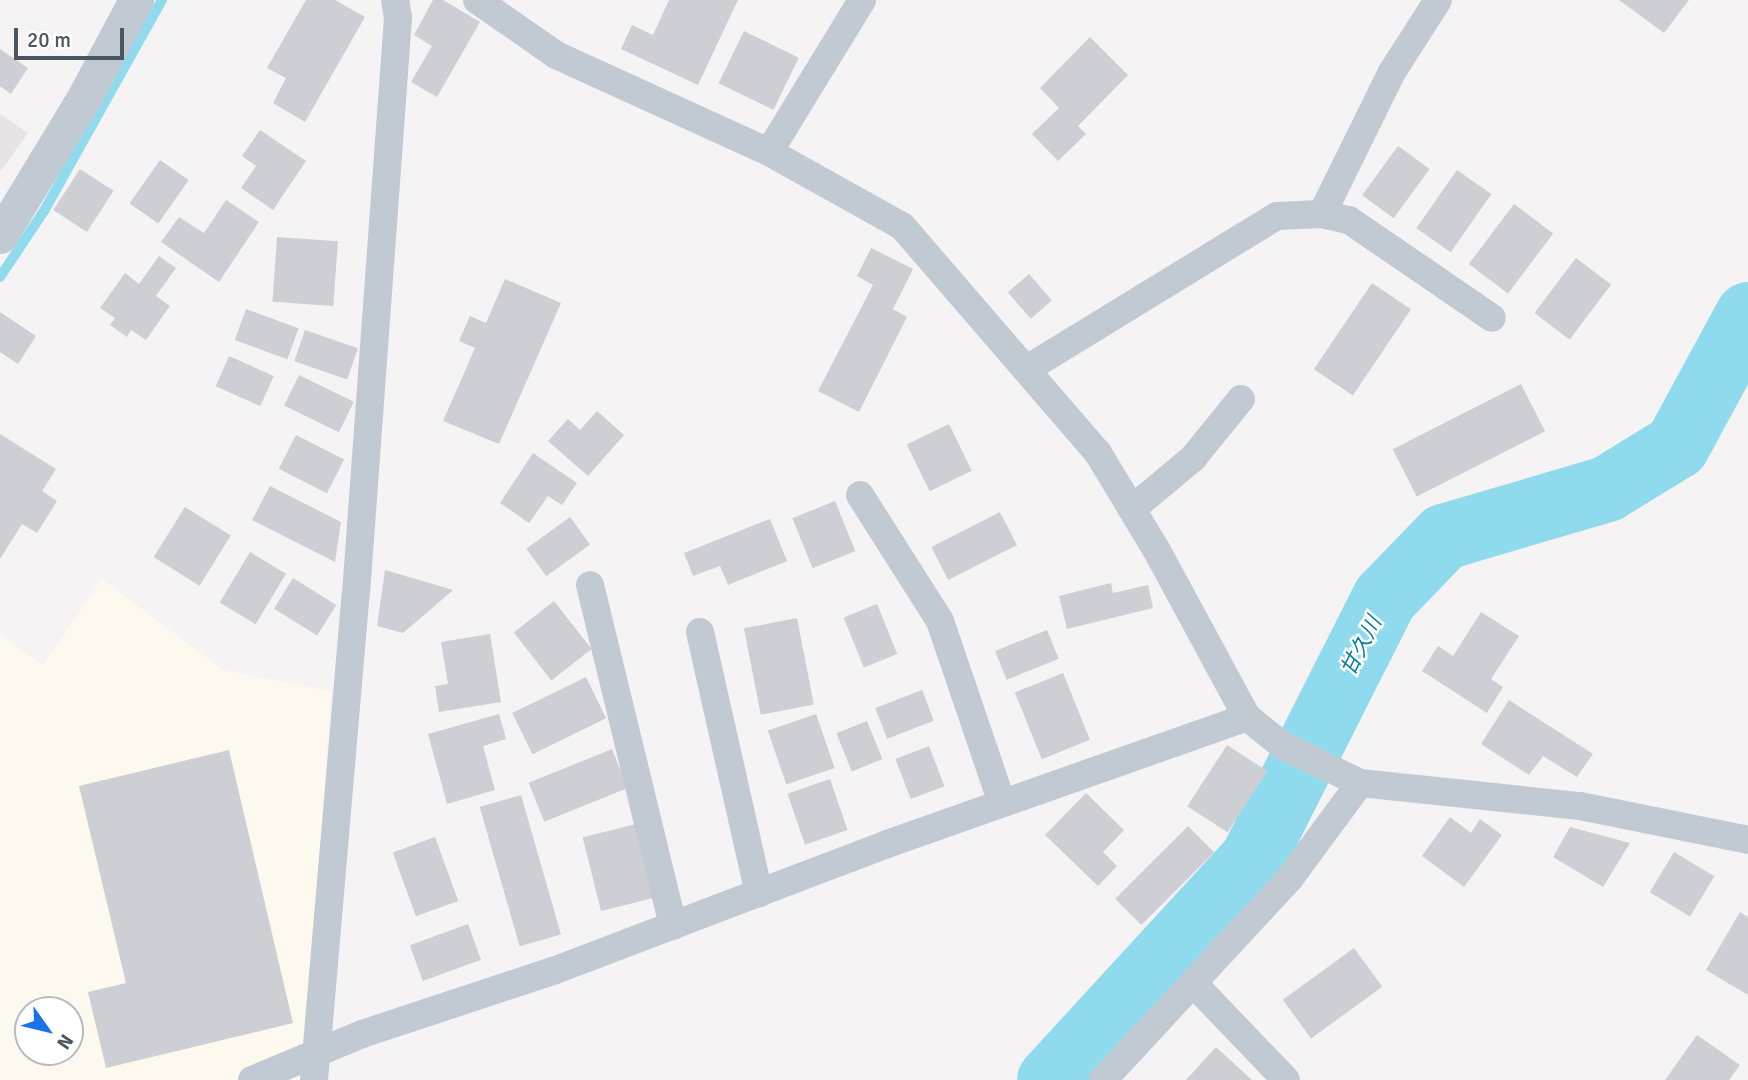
<!DOCTYPE html>
<meta charset="utf-8">
<style>
body{margin:0}
#map{position:relative;width:1748px;height:1080px;overflow:hidden;background:#f5f3f3;font-family:Signika,"Noto Sans JP",sans-serif}
div>[style]{position:absolute}
[style*='--x']{left:calc(var(--x)*1px);top:calc(var(--y)*1px);width:calc(var(--w)*1px);rotate:calc(var(--a)*1deg)}
.commercial>*{inset:0;background:#fdf9ef}
.education>*{inset:0;background:#e6e4e5}
.stream>*{height:10px;margin:-5px;padding:0 5px;transform-origin:5px;border-radius:5px;background:#90daee}
.river>*{height:66px;margin:-33px;padding:0 33px;transform-origin:33px;border-radius:33px;background:#90daee}
.building>*{inset:0;background:#cdcfd5;transform-origin:0 0}
.minor>*{height:28px;margin:-14px;padding:0 14px;transform-origin:14px;border-radius:14px;background:#c1cad2}
.tertiary>*{height:35px;margin:-17.5px;padding:0 17.5px;transform-origin:17.5px;border-radius:17.5px;background:#c1cad2}
span{translate:-50% -50%;white-space:nowrap;text-align:center;line-height:1.15;-webkit-text-stroke:5px #fff;paint-order:stroke}
.water-label{font-size:21px;color:#0c7c9b;font-style:italic}
.north{position:absolute;left:14px;top:996px;width:70px;height:70px;box-sizing:border-box;background:#fff;border:2px solid #b7bbc0;border-radius:50%;rotate:124deg;font-size:19px;font-weight:700;line-height:28px;text-align:center;color:#4a5661}
.north::after{content:'';display:block;margin:auto;width:24px;height:32px;background:#1a73e8;clip-path:polygon(50% 0,100% 100%,50% 72%,0 100%)}
.scale{position:absolute;left:14px;top:28px;width:110px;height:32px;box-sizing:border-box;border:4px solid #4a5661;border-top:0;padding-left:9px;font-size:21px;line-height:24px;white-space:nowrap;color:#4a5661;-webkit-text-stroke:5px #fff;paint-order:stroke}
</style>
<div id="map">
<div class="commercial">
<div style="clip-path:polygon(evenodd,102px 579px,223px 670px,331px 691px,306px 1080px,0 1080px,0 634px,43px 665px,102px 579px,28px 1010px,70px 1010px,70px 1052px,28px 1052px,28px 1010px)"></div>
</div>
<div class="education">
<div style="clip-path:polygon(0 114px,28px 133px,0 172px)"></div>
</div>
<div class="stream">
<div style="--x:0;--y:277;--w:79;--a:-56.3"></div>
<div style="--x:44;--y:211;--w:242;--a:-60.8"></div>
</div>
<div class="river">
<div style="--x:1050;--y:1080;--w:300;--a:-47.4"></div>
<div style="--x:1253;--y:859;--w:292;--a:-63.2"></div>
<div style="--x:1385;--y:598;--w:85;--a:-46"></div>
<div style="--x:1444;--y:537;--w:170;--a:-16.4"></div>
<div style="--x:1607;--y:489;--w:82;--a:-31.6"></div>
<div style="--x:1677;--y:446;--w:149;--a:-61.5"></div>
</div>
<div class="building">
<div style="clip-path:polygon(306px 0,335px 0,365px 17px,305px 122px,273px 103px,286px 78px,267px 68px)"></div>
<div style="clip-path:polygon(433px 0,443px 0,480px 22px,437px 97px,411px 82px,432px 46px,414px 35px)"></div>
<div style="clip-path:polygon(669px 0,738px 0,698px 85px,621px 49px,632px 25px,653px 35px)"></div>
<div style="clip-path:polygon(1619px 0,1689px 0,1664px 33px)"></div>
<div style="left:744px;top:31px;width:61px;height:58px;rotate:26deg"></div>
<div style="clip-path:polygon(1090px 37px,1128px 75px,1078px 126px,1086px 134px,1058px 161px,1032px 134px,1059px 108px,1040px 88px)"></div>
<div style="clip-path:polygon(0 49px,28px 68px,11px 94px,0 86px)"></div>
<div style="clip-path:polygon(260px 130px,306px 161px,273px 210px,241px 188px,256px 166px,242px 156px)"></div>
<div style="left:1398px;top:146px;width:39px;height:61px;rotate:36deg"></div>
<div style="left:160px;top:160px;width:35px;height:53px;rotate:35deg"></div>
<div style="left:80px;top:169px;width:40px;height:49px;rotate:33deg"></div>
<div style="left:1457px;top:170px;width:42px;height:71px;rotate:35deg"></div>
<div style="clip-path:polygon(226px 200px,259px 222px,219px 282px,161px 242px,179px 217px,204px 233px)"></div>
<div style="left:1514px;top:204px;width:49px;height:75px;rotate:37deg"></div>
<div style="left:277px;top:237px;width:61px;height:65px;rotate:4deg"></div>
<div style="clip-path:polygon(871px 248px,913px 269px,893px 309px,907px 317px,859px 412px,818px 391px,873px 285px,857px 276px)"></div>
<div style="clip-path:polygon(159px 256px,176px 268px,156px 296px,170px 306px,146px 340px,131px 330px,127px 337px,110px 325px,115px 318px,100px 308px,125px 273px,139px 284px)"></div>
<div style="left:1576px;top:258px;width:44px;height:69px;rotate:37deg"></div>
<div style="left:1029px;top:274px;width:35px;height:28px;rotate:49deg"></div>
<div style="clip-path:polygon(505px 279px,561px 303px,499px 444px,443px 421px,475px 348px,459px 341px,470px 316px,486px 323px)"></div>
<div style="left:1372px;top:283px;width:47px;height:104px;rotate:34deg"></div>
<div style="left:246px;top:309px;width:56px;height:33px;rotate:20deg"></div>
<div style="clip-path:polygon(0 312px,36px 336px,18px 364px,0 352px)"></div>
<div style="left:305px;top:330px;width:56px;height:33px;rotate:19deg"></div>
<div style="left:229px;top:356px;width:49px;height:33px;rotate:24deg"></div>
<div style="left:299px;top:375px;width:61px;height:34px;rotate:26deg"></div>
<div style="left:1521px;top:384px;width:53px;height:144px;rotate:63deg"></div>
<div style="clip-path:polygon(597px 411px,624px 435px,588px 476px,548px 441px,568px 419px,580px 430px)"></div>
<div style="left:949px;top:424px;width:52px;height:47px;rotate:64deg"></div>
<div style="clip-path:polygon(0 434px,56px 469px,42px 491px,57px 501px,37px 533px,22px 524px,0 559px)"></div>
<div style="left:296px;top:435px;width:54px;height:38px;rotate:27deg"></div>
<div style="clip-path:polygon(533px 453px,577px 483px,562px 505px,548px 496px,529px 523px,500px 503px)"></div>
<div style="clip-path:polygon(270px 486px,341px 522px,335px 562px,252px 520px)"></div>
<div style="left:835px;top:501px;width:54px;height:46px;rotate:68deg"></div>
<div style="left:185px;top:507px;width:54px;height:59px;rotate:32deg"></div>
<div style="left:1000px;top:512px;width:37px;height:77px;rotate:63deg"></div>
<div style="left:570px;top:517px;width:34px;height:54px;rotate:54deg"></div>
<div style="clip-path:polygon(770px 519px,787px 561px,728px 585px,720px 566px,693px 576px,684px 553px)"></div>
<div style="left:250px;top:552px;width:42px;height:59px;rotate:31deg"></div>
<div style="clip-path:polygon(385px 570px,453px 590px,403px 633px,377px 626px)"></div>
<div style="left:293px;top:578px;width:51px;height:36px;rotate:32deg"></div>
<div style="clip-path:polygon(1111px 583px,1113px 593px,1148px 585px,1153px 608px,1067px 629px,1059px 596px)"></div>
<div style="left:554px;top:601px;width:61px;height:51px;rotate:52deg"></div>
<div style="left:877px;top:604px;width:54px;height:36px;rotate:68deg"></div>
<div style="clip-path:polygon(1481px 612px,1519px 636px,1491px 679px,1503px 687px,1487px 713px,1422px 671px,1438px 646px,1453px 656px)"></div>
<div style="left:797px;top:618px;width:88px;height:54px;rotate:79deg"></div>
<div style="left:1047px;top:630px;width:31px;height:56px;rotate:68deg"></div>
<div style="clip-path:polygon(490px 634px,501px 702px,439px 712px,435px 686px,448px 684px,441px 642px)"></div>
<div style="left:1063px;top:673px;width:72px;height:52px;rotate:68deg"></div>
<div style="left:586px;top:677px;width:46px;height:82px;rotate:64deg"></div>
<div style="left:922px;top:690px;width:33px;height:50px;rotate:69deg"></div>
<div style="clip-path:polygon(1509px 700px,1593px 754px,1577px 777px,1543px 756px,1529px 775px,1481px 744px)"></div>
<div style="clip-path:polygon(499px 714px,506px 739px,483px 746px,495px 790px,447px 804px,428px 734px)"></div>
<div style="left:816px;top:714px;width:57px;height:51px;rotate:71deg"></div>
<div style="left:867px;top:721px;width:41px;height:33px;rotate:68deg"></div>
<div style="left:1227px;top:745px;width:48px;height:73px;rotate:33deg"></div>
<div style="left:929px;top:746px;width:43px;height:36px;rotate:69deg"></div>
<div style="left:612px;top:749px;width:42px;height:90px;rotate:68deg"></div>
<div style="clip-path:polygon(229px 750px,293px 1023px,106px 1068px,88px 992px,126px 983px,79px 786px)"></div>
<div style="left:830px;top:779px;width:54px;height:45px;rotate:71deg"></div>
<div style="clip-path:polygon(1086px 793px,1124px 830px,1103px 852px,1117px 866px,1098px 886px,1045px 835px)"></div>
<div style="left:521px;top:795px;width:145px;height:43px;rotate:74deg"></div>
<div style="clip-path:polygon(1450px 817px,1471px 833px,1480px 819px,1502px 835px,1464px 887px,1422px 856px)"></div>
<div style="left:636px;top:824px;width:76px;height:55px;rotate:76deg"></div>
<div style="left:1188px;top:826px;width:37px;height:103px;rotate:45deg"></div>
<div style="clip-path:polygon(1570px 827px,1630px 843px,1603px 887px,1553px 857px)"></div>
<div style="left:435px;top:837px;width:68px;height:45px;rotate:70deg"></div>
<div style="left:1674px;top:852px;width:47px;height:47px;rotate:31deg"></div>
<div style="clip-path:polygon(1740px 912px,1748px 917px,1748px 995px,1706px 970px)"></div>
<div style="left:468px;top:924px;width:38px;height:62px;rotate:70deg"></div>
<div style="left:1354px;top:948px;width:48px;height:88px;rotate:54deg"></div>
<div style="clip-path:polygon(1697px 1035px,1740px 1065px,1729px 1080px,1665px 1080px)"></div>
<div style="clip-path:polygon(1216px 1047px,1252px 1080px,1186px 1080px)"></div>
</div>
<div class="minor">
<div style="--x:477;--y:0;--w:96;--a:34.8"></div>
<div style="--x:556;--y:55;--w:234;--a:24.5"></div>
<div style="--x:769;--y:152;--w:152;--a:29.1"></div>
<div style="--x:902;--y:226;--w:300;--a:49.2"></div>
<div style="--x:1098;--y:453;--w:112;--a:58.9"></div>
<div style="--x:1156;--y:549;--w:191;--a:61.6"></div>
<div style="--x:1247;--y:717;--w:45;--a:38.7"></div>
<div style="--x:1282;--y:745;--w:87;--a:26"></div>
<div style="--x:1360;--y:783;--w:221;--a:6"></div>
<div style="--x:1580;--y:806;--w:171;--a:11.4"></div>
<div style="--x:769;--y:152;--w:178;--a:-58.5"></div>
<div style="--x:1322;--y:214;--w:28;--a:13"></div>
<div style="--x:1349;--y:220;--w:173;--a:34.4"></div>
<div style="--x:1027;--y:369;--w:293;--a:-31.5"></div>
<div style="--x:1277;--y:216;--w:45;--a:-2.5"></div>
<div style="--x:1322;--y:214;--w:158;--a:-63.8"></div>
<div style="--x:1392;--y:72;--w:85;--a:-57.4"></div>
<div style="--x:860;--y:495;--w:149;--a:57.6"></div>
<div style="--x:940;--y:621;--w:192;--a:71.2"></div>
<div style="--x:1132;--y:509;--w:80;--a:-39.9"></div>
<div style="--x:1193;--y:458;--w:76;--a:-50.9"></div>
<div style="--x:590;--y:585;--w:351;--a:76.3"></div>
<div style="--x:700;--y:632;--w:268;--a:77.3"></div>
<div style="--x:1193;--y:983;--w:134;--a:46.2"></div>
<div style="--x:252;--y:1080;--w:119;--a:-22.7"></div>
<div style="--x:362;--y:1034;--w:201;--a:-18.3"></div>
<div style="--x:553;--y:971;--w:357;--a:-20.8"></div>
<div style="--x:887;--y:844;--w:382;--a:-19.4"></div>
<div style="--x:314;--y:1080;--w:488;--a:-85.1"></div>
<div style="--x:356;--y:594;--w:578;--a:-85.83"></div>
<div style="--x:398;--y:18;--w:18;--a:-99"></div>
<div style="--x:1103;--y:1080;--w:275;--a:-47.2"></div>
<div style="--x:1290;--y:878;--w:118;--a:-53.6"></div>
</div>
<div class="tertiary">
<div style="--x:0;--y:236;--w:164;--a:-58.7"></div>
<div style="--x:85;--y:96;--w:109;--a:-62"></div>
</div>
<div class="water-label">
<span style="left:1361px;top:646px;rotate:-63deg">甘久川</span>
</div>
<div class="north">N</div>
<div class="scale">20 m</div>
</div>
